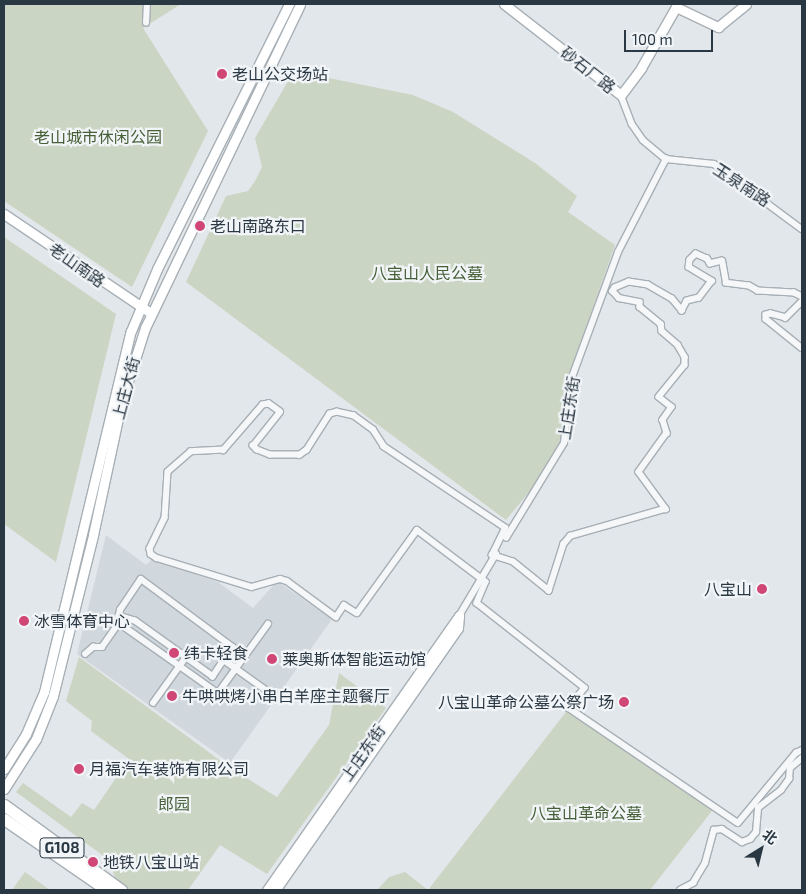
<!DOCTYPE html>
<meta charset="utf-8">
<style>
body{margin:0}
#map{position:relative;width:806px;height:894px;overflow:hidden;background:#e2e7eb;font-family:"Exo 2","Noto Sans SC",sans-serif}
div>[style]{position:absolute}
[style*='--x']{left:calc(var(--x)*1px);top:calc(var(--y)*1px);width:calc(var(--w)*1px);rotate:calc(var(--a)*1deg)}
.built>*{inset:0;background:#d0d7dd}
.green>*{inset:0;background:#cbd5c3}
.roads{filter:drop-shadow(1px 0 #a7afb5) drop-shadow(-1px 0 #a7afb5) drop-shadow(0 1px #a7afb5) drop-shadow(0 -1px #a7afb5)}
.street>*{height:5.5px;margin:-2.75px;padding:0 2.75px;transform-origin:2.75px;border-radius:2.75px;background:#f5f7f9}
.secondary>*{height:9px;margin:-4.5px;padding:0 4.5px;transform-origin:4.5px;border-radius:4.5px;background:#fff}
.primary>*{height:9px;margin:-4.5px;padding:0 4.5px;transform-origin:4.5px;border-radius:4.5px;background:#fff}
.highway>*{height:11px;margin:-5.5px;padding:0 5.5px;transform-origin:5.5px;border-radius:5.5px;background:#fff}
.dots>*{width:14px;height:14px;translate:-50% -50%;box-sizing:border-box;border:2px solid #f2f5f8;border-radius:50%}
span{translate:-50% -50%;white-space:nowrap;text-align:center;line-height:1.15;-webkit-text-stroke:4.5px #f2f5f8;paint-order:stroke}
.shield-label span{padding:1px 4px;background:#f2f5f8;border:1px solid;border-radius:4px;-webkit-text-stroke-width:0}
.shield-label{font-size:15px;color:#2a3843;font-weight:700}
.street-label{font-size:16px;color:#2a3843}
.poi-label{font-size:16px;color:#2a3843}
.left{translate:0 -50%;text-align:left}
.right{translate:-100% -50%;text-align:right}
.park-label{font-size:16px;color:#465f37}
.frame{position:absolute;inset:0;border:5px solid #2a3843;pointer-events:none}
.north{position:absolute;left:736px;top:824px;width:50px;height:50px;-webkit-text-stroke:4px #f2f5f8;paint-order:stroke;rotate:36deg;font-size:14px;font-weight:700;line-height:20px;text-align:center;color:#2a3843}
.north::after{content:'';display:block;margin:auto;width:18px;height:22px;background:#2a3843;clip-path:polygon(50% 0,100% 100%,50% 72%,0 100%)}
.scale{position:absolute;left:624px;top:30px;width:89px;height:22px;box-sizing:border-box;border:2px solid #2a3843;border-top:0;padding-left:6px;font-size:15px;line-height:18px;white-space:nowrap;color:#2a3843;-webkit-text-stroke:4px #f2f5f8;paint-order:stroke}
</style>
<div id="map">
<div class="built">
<div style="clip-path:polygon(106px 535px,146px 565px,152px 559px,218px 582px,253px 608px,277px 581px,332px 619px,230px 763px,77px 654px)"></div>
</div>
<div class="green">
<div style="clip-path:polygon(4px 4px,181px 4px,143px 28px,208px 131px,132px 287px,4px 201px)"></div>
<div style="clip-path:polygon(294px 71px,413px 95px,453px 112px,535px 163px,577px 196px,568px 212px,615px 245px,569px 376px,563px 437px,538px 481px,506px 520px,186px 282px,226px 196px,248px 191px,255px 181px,262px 167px,255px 138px)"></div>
<div style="clip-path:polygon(4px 237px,116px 314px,56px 562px,4px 524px)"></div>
<div style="clip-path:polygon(79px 657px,229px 767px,277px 797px,329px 725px,339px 673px,386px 708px,267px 874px,220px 845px,188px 890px,129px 890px,116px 880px,109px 860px,16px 792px,23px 783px,71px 817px,82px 803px,94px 810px,129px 759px,91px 731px,92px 721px,66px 701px)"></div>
<div style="clip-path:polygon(569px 708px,715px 807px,650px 890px,377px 890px,389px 877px,405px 872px,428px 890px)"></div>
<div style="clip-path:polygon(25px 872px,50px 890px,12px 890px)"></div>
</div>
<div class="roads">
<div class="street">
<div style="--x:146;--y:23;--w:19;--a:-87"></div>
<div style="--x:621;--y:95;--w:31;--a:69"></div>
<div style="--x:632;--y:124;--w:19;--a:55"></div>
<div style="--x:643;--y:140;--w:30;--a:40"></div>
<div style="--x:666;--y:159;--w:48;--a:5.9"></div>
<div style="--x:714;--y:164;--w:109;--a:36.5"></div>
<div style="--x:802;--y:297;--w:9;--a:-153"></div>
<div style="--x:794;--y:293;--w:36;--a:-177"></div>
<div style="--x:758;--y:291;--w:10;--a:-151"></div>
<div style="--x:749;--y:286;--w:23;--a:-173"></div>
<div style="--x:726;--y:283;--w:22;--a:-100"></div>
<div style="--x:722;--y:261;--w:12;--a:166"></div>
<div style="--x:710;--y:264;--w:6;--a:-121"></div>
<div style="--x:707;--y:259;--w:12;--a:-156"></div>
<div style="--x:696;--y:254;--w:8;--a:135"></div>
<div style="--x:690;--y:260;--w:7;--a:98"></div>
<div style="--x:689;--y:267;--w:27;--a:31"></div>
<div style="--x:712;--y:281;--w:21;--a:127"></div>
<div style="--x:699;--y:298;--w:12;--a:166"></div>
<div style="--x:687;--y:301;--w:11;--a:117"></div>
<div style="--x:682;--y:311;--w:16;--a:-130"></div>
<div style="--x:672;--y:299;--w:28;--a:-150"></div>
<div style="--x:648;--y:285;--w:19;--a:-171"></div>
<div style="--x:629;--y:282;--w:15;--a:157"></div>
<div style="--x:615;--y:288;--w:4;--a:124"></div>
<div style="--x:613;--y:291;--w:9;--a:49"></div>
<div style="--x:619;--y:298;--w:21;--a:11"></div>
<div style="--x:640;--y:302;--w:5;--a:90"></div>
<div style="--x:640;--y:307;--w:27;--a:39"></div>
<div style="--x:661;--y:324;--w:7;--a:82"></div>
<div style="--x:662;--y:331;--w:21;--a:41"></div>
<div style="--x:678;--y:345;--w:14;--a:60"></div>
<div style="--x:685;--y:357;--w:8;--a:90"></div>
<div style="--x:685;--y:365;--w:41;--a:129.1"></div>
<div style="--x:659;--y:397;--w:16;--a:38"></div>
<div style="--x:672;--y:407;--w:16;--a:125"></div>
<div style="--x:663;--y:420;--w:14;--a:73"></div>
<div style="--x:667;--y:433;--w:48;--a:125.7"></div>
<div style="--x:639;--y:472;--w:46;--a:53.9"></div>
<div style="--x:666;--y:509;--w:99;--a:164.1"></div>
<div style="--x:571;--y:536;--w:11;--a:131"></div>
<div style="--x:564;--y:544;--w:49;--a:107.7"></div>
<div style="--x:549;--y:591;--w:46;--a:-141.1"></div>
<div style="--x:513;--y:562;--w:22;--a:-162"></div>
<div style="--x:492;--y:555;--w:30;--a:-64"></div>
<div style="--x:505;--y:528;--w:146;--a:-146.2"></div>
<div style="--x:384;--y:447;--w:20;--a:-123"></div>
<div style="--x:373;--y:430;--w:24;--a:-144"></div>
<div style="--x:354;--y:416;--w:17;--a:-167"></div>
<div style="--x:337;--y:412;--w:7;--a:164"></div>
<div style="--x:330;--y:414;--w:43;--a:122.6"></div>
<div style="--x:307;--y:450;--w:9;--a:144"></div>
<div style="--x:300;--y:455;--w:30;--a:180"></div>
<div style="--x:270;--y:455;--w:14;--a:-159"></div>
<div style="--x:257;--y:450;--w:6;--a:-135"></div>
<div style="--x:253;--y:446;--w:43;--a:-51.5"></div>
<div style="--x:280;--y:412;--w:14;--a:-144"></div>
<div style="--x:269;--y:404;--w:6;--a:171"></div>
<div style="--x:263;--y:405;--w:60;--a:130.9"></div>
<div style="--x:224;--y:450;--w:33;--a:177"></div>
<div style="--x:191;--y:452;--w:30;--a:139"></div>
<div style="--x:168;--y:472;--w:46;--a:93.7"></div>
<div style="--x:165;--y:518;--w:34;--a:116"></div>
<div style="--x:150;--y:549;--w:5;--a:79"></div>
<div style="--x:151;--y:554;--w:7;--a:34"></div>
<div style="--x:157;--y:558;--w:99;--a:17"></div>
<div style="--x:252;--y:587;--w:29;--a:-16"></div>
<div style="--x:280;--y:579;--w:7;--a:16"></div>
<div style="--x:287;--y:581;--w:61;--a:36.3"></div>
<div style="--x:336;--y:617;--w:14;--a:-56"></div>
<div style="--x:344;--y:605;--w:15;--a:32"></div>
<div style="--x:357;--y:613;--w:102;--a:-54.1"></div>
<div style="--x:417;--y:530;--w:86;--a:37"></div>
<div style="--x:486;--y:582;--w:23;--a:113"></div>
<div style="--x:477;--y:603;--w:137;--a:38.2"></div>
<div style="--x:585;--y:688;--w:26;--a:129"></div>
<div style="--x:569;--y:708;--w:204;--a:34.2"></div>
<div style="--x:738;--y:823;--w:91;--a:-50.4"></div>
<div style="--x:796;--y:753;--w:7;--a:-27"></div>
<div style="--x:802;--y:302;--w:23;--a:135"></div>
<div style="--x:786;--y:318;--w:16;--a:-165"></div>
<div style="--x:771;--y:314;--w:5;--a:169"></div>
<div style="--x:766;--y:315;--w:4;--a:90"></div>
<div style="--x:766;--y:319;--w:46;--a:38.9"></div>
<div style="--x:506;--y:538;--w:111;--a:-58.6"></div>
<div style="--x:564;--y:443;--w:63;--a:-83.7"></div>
<div style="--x:571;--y:380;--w:136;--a:-69.8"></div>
<div style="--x:618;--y:252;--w:105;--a:-62.7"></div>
<div style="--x:141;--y:579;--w:114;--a:36.5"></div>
<div style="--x:233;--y:647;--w:36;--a:124"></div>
<div style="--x:213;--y:677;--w:96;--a:-144.3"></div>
<div style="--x:135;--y:621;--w:17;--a:-163"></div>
<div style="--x:119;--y:616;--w:6;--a:-81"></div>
<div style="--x:120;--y:610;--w:37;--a:-56"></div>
<div style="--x:459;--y:616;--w:72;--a:-59.2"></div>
<div style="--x:119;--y:623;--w:121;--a:35.3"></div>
<div style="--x:218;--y:693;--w:85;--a:-54.1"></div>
<div style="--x:85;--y:654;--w:11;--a:-41"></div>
<div style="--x:93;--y:647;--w:9;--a:0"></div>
<div style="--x:102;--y:647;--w:33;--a:-55"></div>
<div style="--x:224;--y:660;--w:60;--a:35.5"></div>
<div style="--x:153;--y:703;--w:57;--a:-54.3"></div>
<div style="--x:680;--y:890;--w:15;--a:-28"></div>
<div style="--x:693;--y:883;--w:23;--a:-59"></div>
<div style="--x:705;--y:863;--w:34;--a:-75"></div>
<div style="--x:714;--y:830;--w:8;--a:-7"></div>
<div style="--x:722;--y:829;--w:24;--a:33"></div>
<div style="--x:742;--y:842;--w:9;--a:-21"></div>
<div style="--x:750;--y:839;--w:9;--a:-49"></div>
<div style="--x:756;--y:832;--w:24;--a:-85"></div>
<div style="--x:758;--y:808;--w:29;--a:-38"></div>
<div style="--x:781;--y:790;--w:14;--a:-54"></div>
<div style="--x:789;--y:779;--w:11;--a:-85"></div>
<div style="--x:790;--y:768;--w:16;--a:-40"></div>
</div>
<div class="secondary">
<div style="--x:504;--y:4;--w:148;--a:37.9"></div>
<div style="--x:621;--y:95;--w:34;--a:-53"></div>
<div style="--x:641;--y:68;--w:70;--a:-60.2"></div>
<div style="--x:676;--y:7;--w:47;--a:25.5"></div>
<div style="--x:718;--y:27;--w:36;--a:-39"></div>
<div style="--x:4;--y:214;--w:177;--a:34"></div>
<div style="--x:267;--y:890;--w:335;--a:-55"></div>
<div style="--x:459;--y:616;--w:12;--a:95"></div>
<div style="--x:458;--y:628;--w:320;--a:124.9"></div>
</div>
<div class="primary">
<div style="--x:4;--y:769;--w:41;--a:-57.8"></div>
<div style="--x:26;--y:734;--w:46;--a:-66.8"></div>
<div style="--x:44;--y:692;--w:371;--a:-76.5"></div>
<div style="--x:131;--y:331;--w:67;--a:-67.2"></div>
<div style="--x:157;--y:269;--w:296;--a:-63.5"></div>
<div style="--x:4;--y:789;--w:59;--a:-57.4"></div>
<div style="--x:36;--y:739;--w:46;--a:-68.4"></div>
<div style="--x:53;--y:696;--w:166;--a:-76"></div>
<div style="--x:93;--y:535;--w:138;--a:-77.9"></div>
<div style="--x:122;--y:400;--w:76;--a:-72.3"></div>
<div style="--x:145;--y:328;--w:359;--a:-64.4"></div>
</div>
<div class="highway">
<div style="--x:4;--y:805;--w:145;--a:36"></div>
<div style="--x:4;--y:819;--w:125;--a:34.6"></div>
</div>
</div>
<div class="dots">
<div style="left:222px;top:74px;background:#d04675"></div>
<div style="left:200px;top:226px;background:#d04675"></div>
<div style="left:762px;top:589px;background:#d04675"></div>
<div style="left:24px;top:621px;background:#d04675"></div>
<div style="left:174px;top:653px;background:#d04675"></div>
<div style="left:272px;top:659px;background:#d04675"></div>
<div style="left:172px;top:696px;background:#d04675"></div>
<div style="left:624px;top:702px;background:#d04675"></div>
<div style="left:79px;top:769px;background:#d04675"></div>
<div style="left:93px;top:862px;background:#d04675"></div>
</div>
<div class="shield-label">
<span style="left:62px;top:848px">G108</span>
</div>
<div class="street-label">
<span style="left:588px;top:70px;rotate:38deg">砂石厂路</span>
<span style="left:742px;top:185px;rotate:33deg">玉泉南路</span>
<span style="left:77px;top:265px;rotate:35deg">老山南路</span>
<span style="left:126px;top:388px;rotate:-75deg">上庄大街</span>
<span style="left:569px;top:408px;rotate:-81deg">上庄东街</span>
<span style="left:363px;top:753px;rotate:-55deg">上庄东街</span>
</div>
<div class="poi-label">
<span class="left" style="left:232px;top:74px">老山公交场站</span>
<span class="left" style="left:210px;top:226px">老山南路东口</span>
<span class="right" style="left:752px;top:589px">八宝山</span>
<span class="left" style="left:34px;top:621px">冰雪体育中心</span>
<span class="left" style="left:184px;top:653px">纬卡轻食</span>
<span class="left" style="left:282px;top:659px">莱奥斯体智能运动馆</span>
<span class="left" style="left:182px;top:696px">牛哄哄烤小串白羊座主题餐厅</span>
<span class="right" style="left:614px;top:702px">八宝山革命公墓公祭广场</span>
<span class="left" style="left:89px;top:769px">月福汽车装饰有限公司</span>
<span class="left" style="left:103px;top:862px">地铁八宝山站</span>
</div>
<div class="park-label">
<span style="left:98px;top:137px">老山城市休闲公园</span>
<span style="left:427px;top:273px">八宝山人民公墓</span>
<span style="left:174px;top:804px">郎园</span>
<span style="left:586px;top:813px">八宝山革命公墓</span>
</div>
<div class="frame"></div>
<div class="north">北</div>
<div class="scale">100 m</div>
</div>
